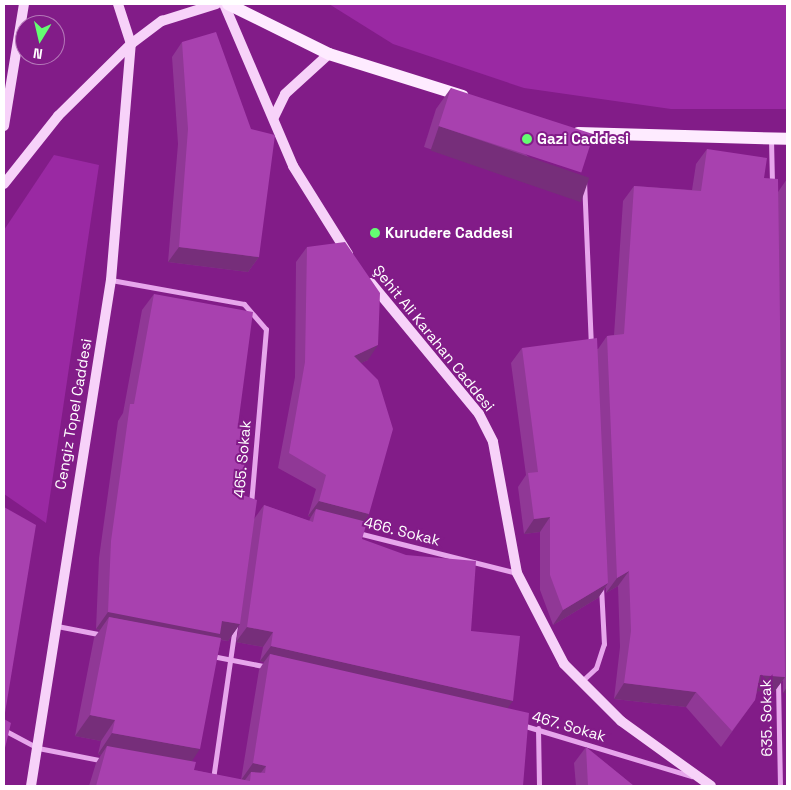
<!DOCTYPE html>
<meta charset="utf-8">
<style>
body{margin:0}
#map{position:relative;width:791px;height:790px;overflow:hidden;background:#821c88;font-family:"Space Grotesk",sans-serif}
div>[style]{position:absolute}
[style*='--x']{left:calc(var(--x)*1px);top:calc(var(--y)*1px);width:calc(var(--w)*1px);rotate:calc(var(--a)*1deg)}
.green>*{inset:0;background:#9a29a3}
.street>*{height:5px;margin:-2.5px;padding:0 2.5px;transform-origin:2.5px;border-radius:2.5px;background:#e7a6ec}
.secondary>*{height:10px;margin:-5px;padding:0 5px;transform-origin:5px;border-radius:5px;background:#f7d2f9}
.primary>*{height:12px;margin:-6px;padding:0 6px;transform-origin:6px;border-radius:6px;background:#feebff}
.wall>*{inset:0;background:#903896}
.shaded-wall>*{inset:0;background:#762e7a;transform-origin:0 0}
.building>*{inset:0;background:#a841af;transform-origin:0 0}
.dots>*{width:14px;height:14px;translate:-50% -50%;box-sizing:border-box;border:2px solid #821c88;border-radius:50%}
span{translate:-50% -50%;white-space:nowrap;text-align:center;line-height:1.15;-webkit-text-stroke:4px #821c88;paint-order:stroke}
.poi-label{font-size:15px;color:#fff;font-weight:700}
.left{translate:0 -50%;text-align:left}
.street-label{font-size:15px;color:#fff}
.frame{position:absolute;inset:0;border:5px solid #fff;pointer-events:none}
.north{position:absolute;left:15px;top:15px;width:50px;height:50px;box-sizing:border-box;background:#821c88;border:1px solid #b477b8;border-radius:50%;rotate:189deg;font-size:14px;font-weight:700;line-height:20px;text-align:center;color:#fff}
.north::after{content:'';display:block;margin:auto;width:18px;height:22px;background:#64fc72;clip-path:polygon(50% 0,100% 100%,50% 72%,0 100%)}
</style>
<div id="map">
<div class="green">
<div style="clip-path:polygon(329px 4px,787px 4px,787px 109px,671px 109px,524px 88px,393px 44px)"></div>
<div style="clip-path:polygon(54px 155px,99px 165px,46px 523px,4px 494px,4px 230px)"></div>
</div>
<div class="street">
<div style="--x:771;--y:139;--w:44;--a:88.7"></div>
<div style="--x:584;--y:180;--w:164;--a:87.6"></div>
<div style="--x:111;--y:280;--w:135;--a:10.2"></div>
<div style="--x:244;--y:304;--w:33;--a:49"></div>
<div style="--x:266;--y:329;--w:175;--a:94.9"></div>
<div style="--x:358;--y:533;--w:164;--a:14.1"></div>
<div style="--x:57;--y:626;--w:47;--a:11.1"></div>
<div style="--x:212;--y:656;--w:57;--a:11.1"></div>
<div style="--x:582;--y:681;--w:19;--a:-43"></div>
<div style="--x:596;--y:668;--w:25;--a:-72"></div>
<div style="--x:604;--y:644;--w:57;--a:-93"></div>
<div style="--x:778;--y:682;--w:104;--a:88.9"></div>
<div style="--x:522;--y:725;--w:177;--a:16.8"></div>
<div style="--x:538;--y:728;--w:58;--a:89"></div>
<div style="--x:4;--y:730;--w:38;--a:28"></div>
<div style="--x:38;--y:748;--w:67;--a:11.1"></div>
<div style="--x:212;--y:786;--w:162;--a:-81.8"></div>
</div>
<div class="secondary">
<div style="--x:224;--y:4;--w:176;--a:66.9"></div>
<div style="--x:293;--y:166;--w:104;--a:58"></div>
<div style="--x:274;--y:117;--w:25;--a:-64"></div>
<div style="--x:285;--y:94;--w:59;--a:-42.3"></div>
<div style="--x:4;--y:126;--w:124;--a:-80.7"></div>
<div style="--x:4;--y:184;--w:87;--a:-51.5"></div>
<div style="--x:58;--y:116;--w:103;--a:-44.6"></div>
<div style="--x:131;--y:44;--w:39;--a:-37"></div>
<div style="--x:162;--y:21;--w:57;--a:-17.5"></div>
<div style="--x:371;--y:283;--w:170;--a:50.5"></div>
<div style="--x:479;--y:414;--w:31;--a:63"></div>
<div style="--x:493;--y:442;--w:133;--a:79.6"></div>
<div style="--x:517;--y:573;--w:102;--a:62.7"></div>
<div style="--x:564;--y:664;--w:81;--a:45"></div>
<div style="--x:621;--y:721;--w:111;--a:35.8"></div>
<div style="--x:31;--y:786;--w:512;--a:-81.02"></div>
<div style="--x:111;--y:280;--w:237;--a:-85.2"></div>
<div style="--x:131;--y:44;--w:42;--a:-108"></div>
</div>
<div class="primary">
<div style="--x:228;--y:4;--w:113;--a:26.3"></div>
<div style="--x:329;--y:54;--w:140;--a:17.4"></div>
<div style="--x:578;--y:133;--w:209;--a:1.6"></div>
</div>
<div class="wall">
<div style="clip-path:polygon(182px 42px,259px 257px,248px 272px,168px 262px,178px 144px,172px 57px)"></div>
<div style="clip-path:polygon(451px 88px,575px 198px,424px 147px,436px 109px)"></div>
<div style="clip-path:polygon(707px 149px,764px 178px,778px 192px,787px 179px,787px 693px,783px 693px,783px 680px,774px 692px,757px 691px,755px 700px,721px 747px,686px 707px,614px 699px,620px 647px,618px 586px,606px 593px,606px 587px,598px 598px,553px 625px,540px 590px,540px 532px,524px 534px,518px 487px,526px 475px,511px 363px,522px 348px,598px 349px,607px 336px,614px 335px,623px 201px,634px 186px,692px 190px,696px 164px)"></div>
<div style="clip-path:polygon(evenodd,307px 247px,368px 360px,361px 363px,369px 514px,364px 521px,362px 539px,471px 631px,507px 708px,523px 786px,89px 786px,96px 763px,101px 755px,98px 754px,101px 741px,75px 736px,94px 638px,100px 630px,96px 629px,99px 558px,118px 421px,123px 413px,142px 310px,154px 294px,238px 425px,240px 494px,254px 519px,264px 505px,309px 521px,311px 517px,308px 516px,316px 489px,278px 468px,295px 377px,296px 262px,307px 247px,239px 625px,236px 642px,263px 647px,260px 661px,264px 662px,259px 670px,241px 780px,194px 770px,192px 761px,221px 640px,228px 641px,239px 625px)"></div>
<div style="clip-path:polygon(586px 747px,634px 786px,576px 786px,574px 763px)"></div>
</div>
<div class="shaded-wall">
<div style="left:439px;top:126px;width:159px;height:26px;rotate:19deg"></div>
<div style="clip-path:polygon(179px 247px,259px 257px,248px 272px,168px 262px)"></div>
<div style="clip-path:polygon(378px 345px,368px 360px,344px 371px,354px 356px)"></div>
<div style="clip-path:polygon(319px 501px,369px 514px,359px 529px,316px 509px,311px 517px,308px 516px)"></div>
<div style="clip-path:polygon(550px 517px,540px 532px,524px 534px,534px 519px)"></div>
<div style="clip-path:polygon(629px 571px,618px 586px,606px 593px,617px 578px)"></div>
<div style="clip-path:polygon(608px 583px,598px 598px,553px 625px,563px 610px)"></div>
<div style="clip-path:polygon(108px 612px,222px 621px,240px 624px,228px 641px,109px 617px,100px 630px,96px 629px)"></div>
<div style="clip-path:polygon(247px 627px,273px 632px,263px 647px,236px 642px)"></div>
<div style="clip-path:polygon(271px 646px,513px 701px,502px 716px,270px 654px,264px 662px,260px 661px)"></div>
<div style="clip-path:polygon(760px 675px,785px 677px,774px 692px,749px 691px)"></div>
<div style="clip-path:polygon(624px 683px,696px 692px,686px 707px,614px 699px)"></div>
<div style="clip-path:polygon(787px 687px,787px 693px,783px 693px)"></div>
<div style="clip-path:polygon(90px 715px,115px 720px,101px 741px,75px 736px)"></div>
<div style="clip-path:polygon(112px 733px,200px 749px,186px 770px,107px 746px,101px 755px,98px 754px)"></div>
<div style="clip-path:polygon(253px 763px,266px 766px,254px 782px,251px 772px,245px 780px,241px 780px)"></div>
</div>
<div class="building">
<div style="clip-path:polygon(216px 32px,251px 129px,275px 135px,259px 257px,179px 247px,188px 129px,182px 42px)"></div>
<div style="left:451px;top:88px;width:150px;height:40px;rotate:18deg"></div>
<div style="clip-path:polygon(707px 149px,767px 158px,764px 178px,778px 179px,785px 677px,760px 675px,755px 700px,732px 731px,696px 692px,624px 683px,631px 631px,629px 571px,617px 578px,607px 336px,624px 334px,634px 186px,701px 191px)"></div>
<div style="clip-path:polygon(345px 242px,380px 293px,378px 345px,354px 356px,378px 380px,393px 429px,369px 514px,319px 501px,326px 475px,289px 453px,305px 362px,307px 247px)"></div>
<div style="clip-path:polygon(154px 294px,253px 312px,238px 425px,250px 427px,240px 494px,257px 500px,240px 624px,222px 621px,220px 634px,108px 612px,111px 541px,130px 404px,134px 404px)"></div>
<div style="clip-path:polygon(597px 338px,608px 583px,563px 610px,550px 575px,550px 517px,534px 519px,528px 473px,538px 472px,522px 348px)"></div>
<div style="clip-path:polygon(264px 505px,313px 522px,316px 509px,367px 522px,362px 539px,406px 555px,476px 561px,471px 631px,520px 636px,513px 701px,271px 646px,273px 632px,247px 627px)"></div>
<div style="clip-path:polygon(4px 507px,36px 525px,4px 719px)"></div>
<div style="clip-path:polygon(109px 617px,221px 638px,200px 749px,112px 733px,115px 720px,90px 715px)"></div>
<div style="clip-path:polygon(270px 654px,529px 713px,523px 786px,96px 786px,107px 746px,196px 762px,194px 770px,250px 781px,251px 772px,265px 773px,266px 766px,253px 763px)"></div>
<div style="clip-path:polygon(4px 719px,11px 723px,4px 752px)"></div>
<div style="clip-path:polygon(586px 747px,634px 786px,588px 786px)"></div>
</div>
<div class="dots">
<div style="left:527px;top:139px;background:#64fc72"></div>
<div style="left:375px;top:233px;background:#64fc72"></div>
</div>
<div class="poi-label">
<span class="left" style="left:537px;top:139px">Gazi Caddesi</span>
<span class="left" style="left:385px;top:233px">Kurudere Caddesi</span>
</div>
<div class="street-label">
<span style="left:434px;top:338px;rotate:51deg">Şehit Ali Karahan Caddesi</span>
<span style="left:73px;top:414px;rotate:-80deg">Cengiz Topel Caddesi</span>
<span style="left:242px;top:459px;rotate:-85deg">465. Sokak</span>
<span style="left:402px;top:531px;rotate:14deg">466. Sokak</span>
<span style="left:766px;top:718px;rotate:-91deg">635. Sokak</span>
<span style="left:569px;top:726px;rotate:16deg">467. Sokak</span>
</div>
<div class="frame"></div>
<div class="north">N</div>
</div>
